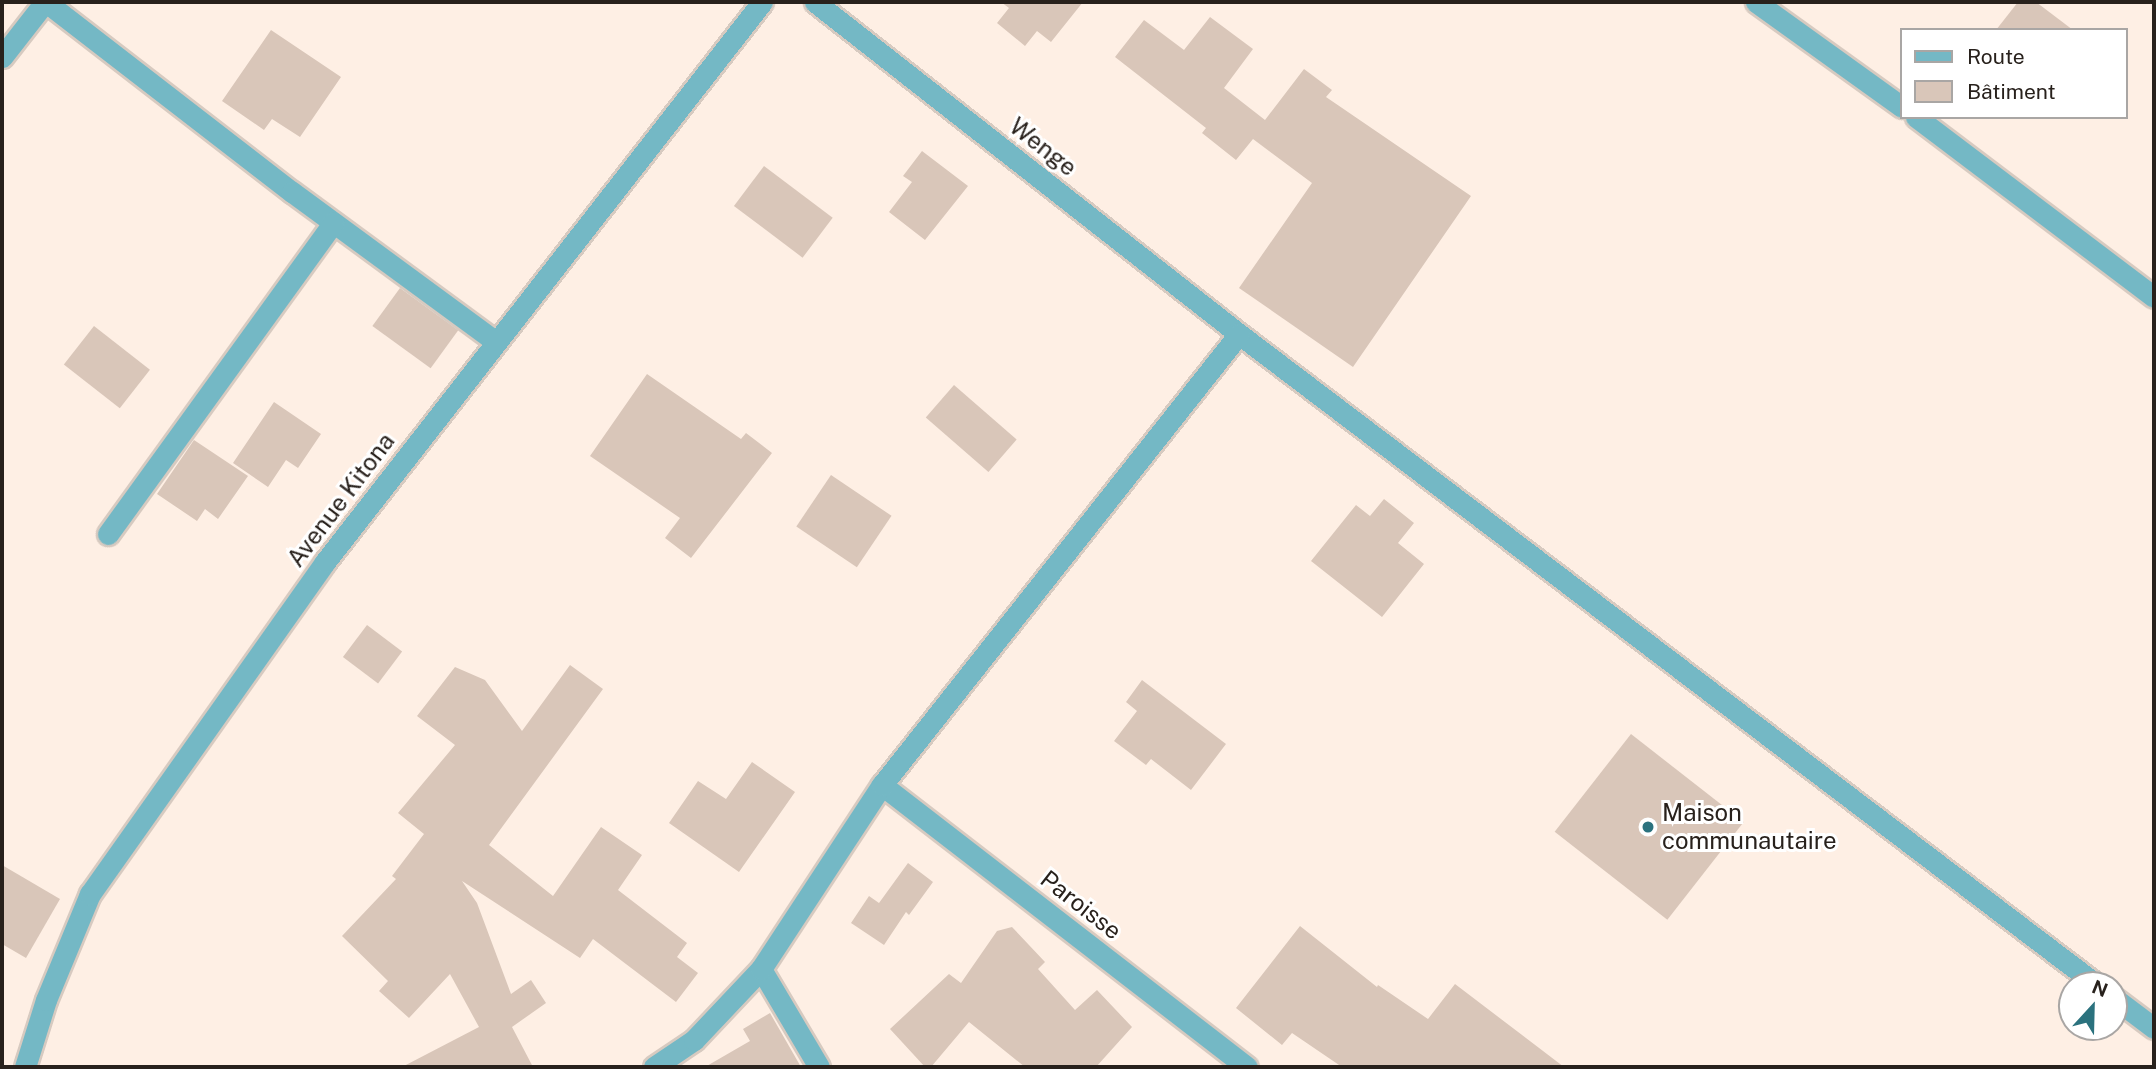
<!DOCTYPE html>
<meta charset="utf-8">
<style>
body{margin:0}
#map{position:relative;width:2156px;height:1069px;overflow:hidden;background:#feefe4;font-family:"Public Sans",sans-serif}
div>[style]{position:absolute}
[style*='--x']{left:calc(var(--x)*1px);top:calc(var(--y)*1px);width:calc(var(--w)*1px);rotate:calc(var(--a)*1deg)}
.building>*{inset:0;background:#d9c6b9;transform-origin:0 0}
.roads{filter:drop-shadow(2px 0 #d7cac0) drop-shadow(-2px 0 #d7cac0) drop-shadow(0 2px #d7cac0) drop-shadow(0 -2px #d7cac0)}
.street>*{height:21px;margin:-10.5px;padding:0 10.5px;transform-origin:10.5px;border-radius:10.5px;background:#74b8c5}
.dots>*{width:19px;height:19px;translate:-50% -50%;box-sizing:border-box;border:4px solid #fff;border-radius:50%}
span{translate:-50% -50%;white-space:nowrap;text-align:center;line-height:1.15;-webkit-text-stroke:6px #fff;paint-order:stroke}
.street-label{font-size:24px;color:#28211c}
.poi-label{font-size:24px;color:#28211c}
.left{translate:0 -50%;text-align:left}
.frame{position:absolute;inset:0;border:4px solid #28211c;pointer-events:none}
.legend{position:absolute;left:1900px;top:28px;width:228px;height:91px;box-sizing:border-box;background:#fff;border:2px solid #a9a6a4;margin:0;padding:9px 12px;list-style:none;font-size:21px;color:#28211c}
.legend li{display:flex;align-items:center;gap:14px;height:35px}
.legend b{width:35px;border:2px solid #a9a6a4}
.north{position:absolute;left:2058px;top:971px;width:70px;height:70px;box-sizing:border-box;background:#fff;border:2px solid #a9a6a4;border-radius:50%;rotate:22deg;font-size:19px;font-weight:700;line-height:28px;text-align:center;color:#28211c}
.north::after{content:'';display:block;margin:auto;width:24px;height:32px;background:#2b727e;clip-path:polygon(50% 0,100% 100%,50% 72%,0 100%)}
</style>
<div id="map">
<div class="building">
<div style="clip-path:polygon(1001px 2px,1083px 2px,1051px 42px,1037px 31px,1025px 46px,997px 23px,1009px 8px)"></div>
<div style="clip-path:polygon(2018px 2px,2036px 2px,2073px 30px,1996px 30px)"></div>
<div style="clip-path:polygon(1210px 17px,1253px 49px,1224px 88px,1265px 120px,1304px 69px,1332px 90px,1326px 97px,1471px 196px,1353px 367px,1239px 288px,1312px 183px,1253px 139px,1236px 160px,1202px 133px,1206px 128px,1115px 57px,1144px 20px,1184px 50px)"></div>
<div style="clip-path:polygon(271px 30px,341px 77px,300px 137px,272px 119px,264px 130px,222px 101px)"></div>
<div style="clip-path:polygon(922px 151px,968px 186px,925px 240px,889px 212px,912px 182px,903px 176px)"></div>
<div style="left:764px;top:166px;width:86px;height:50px;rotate:37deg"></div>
<div style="left:400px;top:288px;width:72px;height:47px;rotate:36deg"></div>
<div style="left:94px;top:326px;width:71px;height:49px;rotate:38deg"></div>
<div style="clip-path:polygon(647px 374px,741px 439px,746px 433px,772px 453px,691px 558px,665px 538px,680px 518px,590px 456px)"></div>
<div style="left:954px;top:385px;width:83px;height:43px;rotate:41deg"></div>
<div style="clip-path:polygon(274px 402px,321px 434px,298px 468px,286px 460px,268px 487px,233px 463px)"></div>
<div style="clip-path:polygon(194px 440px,248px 476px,218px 519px,205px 509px,197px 521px,157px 494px)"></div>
<div style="left:831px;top:475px;width:73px;height:62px;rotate:34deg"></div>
<div style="clip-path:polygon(1384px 499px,1414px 523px,1398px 543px,1424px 564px,1382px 617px,1311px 561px,1356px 505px,1370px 516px)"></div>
<div style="left:367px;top:625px;width:44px;height:40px;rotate:37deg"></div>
<div style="clip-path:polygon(570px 665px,603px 689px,489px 845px,553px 896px,601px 827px,642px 855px,618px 890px,687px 943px,677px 957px,698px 973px,676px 1002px,593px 939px,580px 958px,462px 881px,477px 903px,511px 994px,531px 980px,546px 1003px,512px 1027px,533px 1067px,402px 1067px,479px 1027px,450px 974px,409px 1018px,379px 991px,388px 981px,342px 936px,396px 879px,392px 876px,424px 834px,398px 813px,455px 745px,417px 716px,455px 667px,485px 680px,522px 731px)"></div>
<div style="clip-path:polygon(1142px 680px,1226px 744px,1191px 790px,1151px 759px,1146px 765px,1114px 741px,1137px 711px,1126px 702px)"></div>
<div style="left:1631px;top:734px;width:143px;height:124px;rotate:38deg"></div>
<div style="clip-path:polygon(752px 762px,795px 792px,739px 872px,669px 823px,698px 781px,726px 799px)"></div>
<div style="clip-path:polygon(908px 863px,933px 882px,909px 915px,906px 912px,884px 945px,851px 923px,869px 896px,879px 903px)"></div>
<div style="clip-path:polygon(2px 865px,60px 899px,26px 958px,2px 944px)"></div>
<div style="clip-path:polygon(1300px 926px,1377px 987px,1378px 985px,1428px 1019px,1455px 984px,1564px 1067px,1342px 1067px,1292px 1033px,1282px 1045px,1236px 1008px)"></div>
<div style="clip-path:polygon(1012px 927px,1045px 962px,1038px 969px,1075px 1010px,1097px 990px,1132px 1027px,1096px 1067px,1025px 1067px,969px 1022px,931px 1067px,925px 1067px,890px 1029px,949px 974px,961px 983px,997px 931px)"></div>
<div style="clip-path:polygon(770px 1013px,801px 1067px,705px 1067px,750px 1041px,743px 1029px)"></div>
</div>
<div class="roads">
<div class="street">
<div style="--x:46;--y:2;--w:311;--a:37.7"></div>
<div style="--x:292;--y:192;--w:252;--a:36.3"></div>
<div style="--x:815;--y:2;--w:539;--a:38.06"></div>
<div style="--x:1239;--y:334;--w:1077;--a:37.19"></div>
<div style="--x:1756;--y:2;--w:180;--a:35.7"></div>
<div style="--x:2;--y:57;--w:70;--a:-52"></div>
<div style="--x:1916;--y:117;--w:298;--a:37.1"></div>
<div style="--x:108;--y:534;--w:384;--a:-54.1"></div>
<div style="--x:882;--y:785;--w:461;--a:37.7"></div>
<div style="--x:761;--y:969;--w:114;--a:59.4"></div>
<div style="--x:2114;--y:998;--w:50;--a:36.9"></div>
<div style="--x:25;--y:1067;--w:70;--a:-72.6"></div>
<div style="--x:46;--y:1000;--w:115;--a:-67.5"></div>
<div style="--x:90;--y:894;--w:407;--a:-54.7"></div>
<div style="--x:325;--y:562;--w:710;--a:-52.03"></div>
<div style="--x:654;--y:1067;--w:48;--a:-34"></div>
<div style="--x:694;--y:1040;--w:98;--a:-46.7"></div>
<div style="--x:761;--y:969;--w:220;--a:-56.7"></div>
<div style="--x:882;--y:785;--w:575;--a:-51.64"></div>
</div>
</div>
<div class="dots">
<div style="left:1648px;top:827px;background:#2b727e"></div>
</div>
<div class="street-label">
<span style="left:1043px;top:147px;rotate:38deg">Wenge</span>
<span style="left:341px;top:500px;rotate:-53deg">Avenue Kitona</span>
<span style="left:1081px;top:905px;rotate:38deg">Paroisse</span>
</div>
<div class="poi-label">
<span class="left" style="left:1662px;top:827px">Maison<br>communautaire</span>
</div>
<div class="frame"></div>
<ul class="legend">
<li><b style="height:9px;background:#74b8c5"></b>Route</li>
<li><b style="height:19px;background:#d9c6b9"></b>Bâtiment</li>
</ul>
<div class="north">N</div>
</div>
